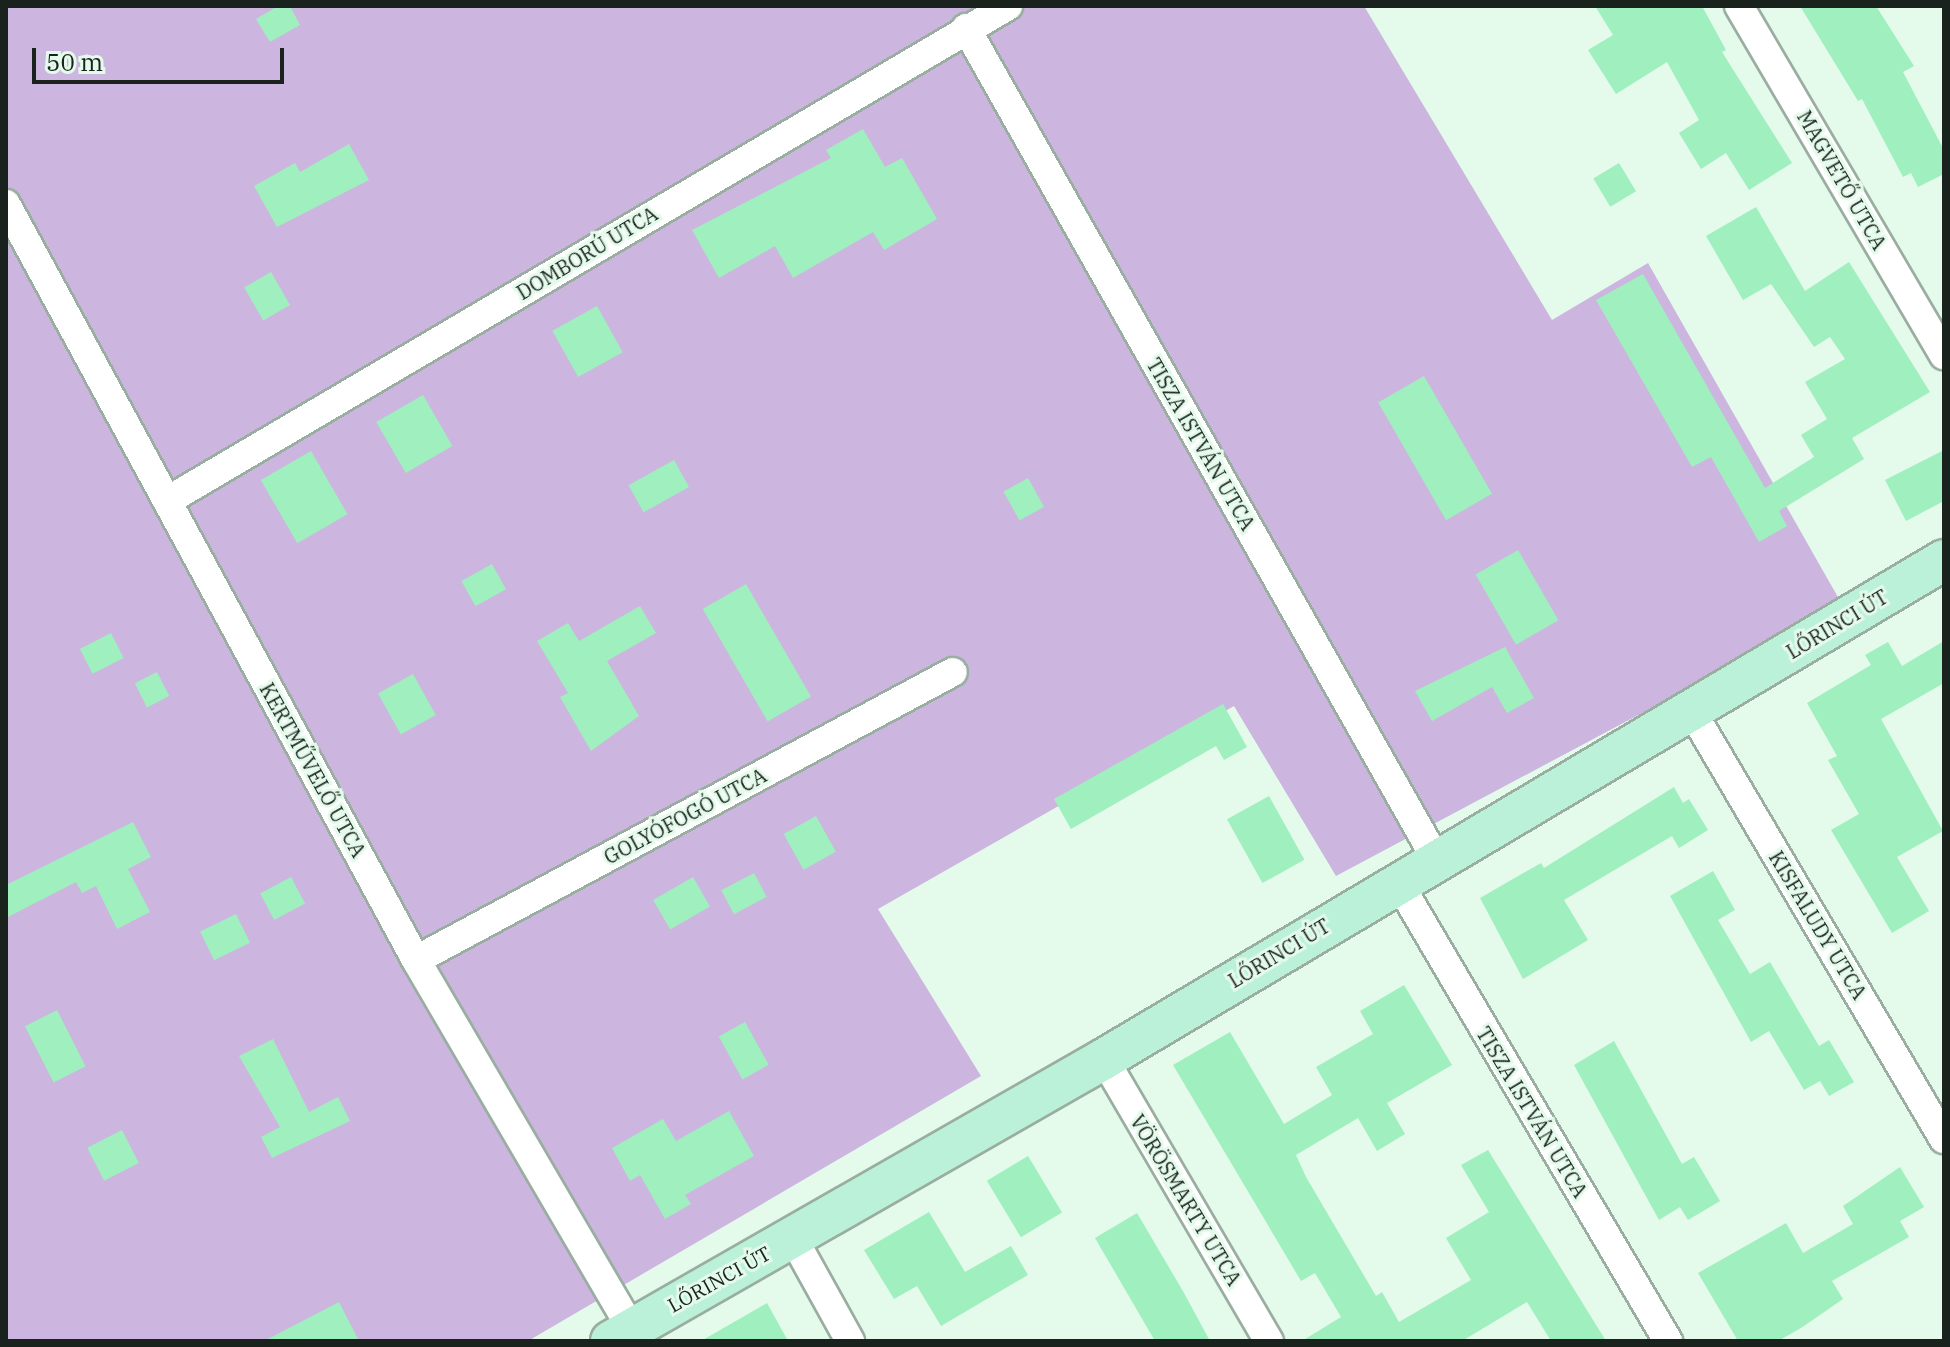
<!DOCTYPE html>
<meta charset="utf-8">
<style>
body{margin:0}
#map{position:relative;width:1950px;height:1347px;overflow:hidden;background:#e4faeb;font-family:"IBM Plex Serif",serif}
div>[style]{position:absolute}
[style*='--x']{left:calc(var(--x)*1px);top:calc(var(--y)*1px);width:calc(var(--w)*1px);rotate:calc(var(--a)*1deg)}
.green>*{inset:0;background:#ccb5df}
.building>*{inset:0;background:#a0efbf;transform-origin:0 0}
.roads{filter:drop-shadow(2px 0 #99ada0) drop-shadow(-2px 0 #99ada0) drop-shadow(0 2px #99ada0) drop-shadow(0 -2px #99ada0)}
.street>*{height:28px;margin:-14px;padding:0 14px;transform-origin:14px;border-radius:14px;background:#fff}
.secondary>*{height:40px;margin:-20px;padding:0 20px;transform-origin:20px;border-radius:20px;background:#bbf1d9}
span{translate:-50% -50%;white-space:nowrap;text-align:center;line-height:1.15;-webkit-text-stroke:6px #e4faeb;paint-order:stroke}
.street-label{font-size:20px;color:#1a221d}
.frame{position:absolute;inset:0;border:8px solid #1a221d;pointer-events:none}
.scale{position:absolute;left:32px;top:48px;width:252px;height:36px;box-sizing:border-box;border:4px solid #1a221d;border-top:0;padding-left:10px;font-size:24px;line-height:28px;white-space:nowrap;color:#1a221d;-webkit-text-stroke:6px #e4faeb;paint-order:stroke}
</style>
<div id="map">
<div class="green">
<div style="clip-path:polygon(6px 6px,1364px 6px,1552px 320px,1648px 263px,1843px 606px,1336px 876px,1234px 706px,878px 909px,981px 1076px,528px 1341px,6px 1341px)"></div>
</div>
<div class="building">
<div style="clip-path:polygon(278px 6px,290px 6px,300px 25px,270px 42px,256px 19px)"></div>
<div style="clip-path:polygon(1595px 6px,1702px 6px,1726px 50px,1722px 52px,1792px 163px,1749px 190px,1726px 153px,1701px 169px,1679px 133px,1699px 120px,1667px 62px,1616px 94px,1588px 50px,1613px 35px)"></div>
<div style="clip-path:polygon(1800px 6px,1876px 6px,1914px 66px,1903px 72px,1944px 150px,1944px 174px,1918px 187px,1911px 173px,1903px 177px,1862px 99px,1858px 101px)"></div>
<div style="clip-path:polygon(863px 129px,885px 167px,902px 158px,937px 219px,884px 250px,873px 232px,793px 278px,775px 246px,719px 278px,692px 230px,831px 158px,826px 150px)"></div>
<div style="clip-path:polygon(349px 144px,369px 180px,277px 227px,254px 186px,295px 163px,300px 172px)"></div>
<div style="left:1619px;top:163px;width:33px;height:30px;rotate:59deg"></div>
<div style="clip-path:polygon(1756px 207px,1805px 291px,1849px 262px,1930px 392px,1852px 438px,1864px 459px,1779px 511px,1787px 526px,1759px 542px,1711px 457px,1692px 467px,1596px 300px,1643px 274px,1765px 488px,1814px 457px,1801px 435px,1827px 419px,1805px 382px,1845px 359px,1830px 337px,1814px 347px,1771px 284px,1743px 300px,1706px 236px)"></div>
<div style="left:271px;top:272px;width:38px;height:31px;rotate:60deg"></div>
<div style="left:597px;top:306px;width:53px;height:51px;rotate:61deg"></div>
<div style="left:1424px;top:376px;width:136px;height:53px;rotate:60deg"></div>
<div style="left:423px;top:395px;width:59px;height:54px;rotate:60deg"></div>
<div style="clip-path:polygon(1944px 450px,1944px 501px,1906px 521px,1885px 480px)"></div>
<div style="left:311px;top:451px;width:73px;height:58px;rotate:60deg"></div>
<div style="left:674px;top:460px;width:31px;height:52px;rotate:61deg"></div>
<div style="left:1028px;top:478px;width:33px;height:28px;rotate:61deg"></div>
<div style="left:1518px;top:550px;width:81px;height:49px;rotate:60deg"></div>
<div style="left:492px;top:564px;width:29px;height:35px;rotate:61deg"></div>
<div style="left:746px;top:584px;width:130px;height:50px;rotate:60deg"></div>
<div style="clip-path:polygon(640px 606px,656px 633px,607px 661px,639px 716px,591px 751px,560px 697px,568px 693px,537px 641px,568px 623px,579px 641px)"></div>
<div style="left:111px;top:633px;width:28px;height:35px;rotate:63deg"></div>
<div style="clip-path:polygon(1944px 641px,1944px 683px,1881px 719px,1943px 831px,1897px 857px,1929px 911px,1892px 933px,1831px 830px,1859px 814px,1828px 760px,1837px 756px,1807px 703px,1871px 665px,1865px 655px,1888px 642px,1902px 666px)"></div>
<div style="clip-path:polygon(1505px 647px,1534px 698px,1507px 713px,1492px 687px,1432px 721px,1415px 691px)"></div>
<div style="left:157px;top:672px;width:27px;height:25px;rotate:63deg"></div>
<div style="left:413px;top:674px;width:47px;height:40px;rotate:61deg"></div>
<div style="clip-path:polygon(1223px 704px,1247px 747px,1224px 760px,1216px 746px,1071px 829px,1054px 799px)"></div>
<div style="clip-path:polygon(1674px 787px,1683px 803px,1689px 799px,1708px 830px,1679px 848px,1672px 836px,1564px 900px,1588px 940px,1523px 979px,1480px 898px,1541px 863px,1544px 868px)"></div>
<div style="left:1269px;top:796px;width:73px;height:48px;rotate:61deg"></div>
<div style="left:816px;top:816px;width:41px;height:37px;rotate:61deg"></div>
<div style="clip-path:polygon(133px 822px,151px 857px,128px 869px,150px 912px,117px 929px,96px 886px,82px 893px,76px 882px,6px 918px,6px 885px)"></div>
<div style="clip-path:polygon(1713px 871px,1735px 910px,1718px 920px,1750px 974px,1770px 962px,1819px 1046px,1829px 1040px,1854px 1082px,1829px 1096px,1820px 1081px,1804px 1090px,1769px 1031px,1751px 1042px,1670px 896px)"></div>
<div style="left:754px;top:873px;width:27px;height:37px;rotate:62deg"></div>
<div style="left:291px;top:877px;width:30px;height:35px;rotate:62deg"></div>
<div style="left:693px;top:877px;width:34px;height:46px;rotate:60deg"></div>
<div style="left:236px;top:914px;width:32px;height:40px;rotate:64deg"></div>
<div style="clip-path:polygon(1404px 985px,1452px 1065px,1387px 1103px,1405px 1134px,1377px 1151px,1358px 1118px,1296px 1155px,1306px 1177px,1376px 1296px,1382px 1292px,1399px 1322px,1471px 1280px,1446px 1238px,1489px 1212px,1461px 1165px,1488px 1150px,1606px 1341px,1551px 1341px,1527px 1302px,1462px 1341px,1302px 1341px,1341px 1317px,1315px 1273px,1301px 1281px,1173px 1065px,1230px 1032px,1284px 1124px,1332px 1095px,1316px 1067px,1373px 1034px,1360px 1011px)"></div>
<div style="left:57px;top:1010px;width:63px;height:36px;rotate:63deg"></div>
<div style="left:745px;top:1022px;width:49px;height:30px;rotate:61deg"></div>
<div style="clip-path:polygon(273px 1039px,309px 1112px,338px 1097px,350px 1121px,272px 1158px,261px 1137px,280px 1127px,239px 1056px)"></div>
<div style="clip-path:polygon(1614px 1041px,1682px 1164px,1694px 1157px,1720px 1201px,1688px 1220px,1680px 1207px,1659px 1220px,1574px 1065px)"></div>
<div style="clip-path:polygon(729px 1111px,754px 1156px,685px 1195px,691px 1204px,665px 1219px,640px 1175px,630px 1181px,612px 1148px,663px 1119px,676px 1141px)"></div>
<div style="left:122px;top:1130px;width:37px;height:39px;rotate:63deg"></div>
<div style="left:1028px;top:1156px;width:66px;height:48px;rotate:59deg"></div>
<div style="clip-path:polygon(1900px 1167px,1924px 1207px,1900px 1221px,1909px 1237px,1832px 1281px,1843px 1299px,1801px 1328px,1778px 1341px,1738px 1341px,1698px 1273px,1786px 1223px,1803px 1253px,1853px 1224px,1843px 1206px)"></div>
<div style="clip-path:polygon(929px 1212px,965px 1272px,1011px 1246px,1028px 1275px,941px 1326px,917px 1286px,894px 1299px,864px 1250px)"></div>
<div style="clip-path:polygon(1137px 1213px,1184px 1293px,1210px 1341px,1155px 1341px,1095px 1238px)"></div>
<div style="clip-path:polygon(339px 1302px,359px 1341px,264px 1341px)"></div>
<div style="clip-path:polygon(767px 1303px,788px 1341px,701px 1341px)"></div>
</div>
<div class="roads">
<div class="street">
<div style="--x:1739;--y:6;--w:405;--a:59.6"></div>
<div style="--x:966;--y:28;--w:955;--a:60.51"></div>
<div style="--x:6;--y:204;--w:860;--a:61.53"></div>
<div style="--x:416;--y:960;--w:441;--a:59.7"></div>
<div style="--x:167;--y:501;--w:976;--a:-30.48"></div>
<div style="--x:1691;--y:710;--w:498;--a:59.5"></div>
<div style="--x:1398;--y:882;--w:533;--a:59.53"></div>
<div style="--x:416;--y:960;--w:609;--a:-28.21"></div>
<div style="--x:1104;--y:1059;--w:327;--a:59.7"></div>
<div style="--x:793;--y:1238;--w:118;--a:61"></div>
</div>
<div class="secondary">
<div style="--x:611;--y:1341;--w:568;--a:-29.77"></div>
<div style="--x:1104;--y:1059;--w:977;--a:-30.71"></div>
</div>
</div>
<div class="street-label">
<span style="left:1842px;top:180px;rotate:60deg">MAGVETŐ UTCA</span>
<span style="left:587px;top:253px;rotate:-31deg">DOMBORÚ UTCA</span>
<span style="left:1201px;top:444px;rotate:60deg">TISZA ISTVÁN UTCA</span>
<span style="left:1837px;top:624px;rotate:-31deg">LŐRINCI ÚT</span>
<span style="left:313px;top:770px;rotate:61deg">KERTMŰVELŐ UTCA</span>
<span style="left:685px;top:816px;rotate:-28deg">GOLYÓFOGÓ UTCA</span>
<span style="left:1818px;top:925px;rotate:59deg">KISFALUDY UTCA</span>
<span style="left:1279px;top:953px;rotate:-31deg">LŐRINCI ÚT</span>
<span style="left:1532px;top:1112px;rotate:59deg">TISZA ISTVÁN UTCA</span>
<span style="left:1186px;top:1200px;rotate:59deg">VÖRÖSMARTY UTCA</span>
<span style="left:719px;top:1279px;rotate:-29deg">LŐRINCI ÚT</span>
</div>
<div class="frame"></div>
<div class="scale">50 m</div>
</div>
